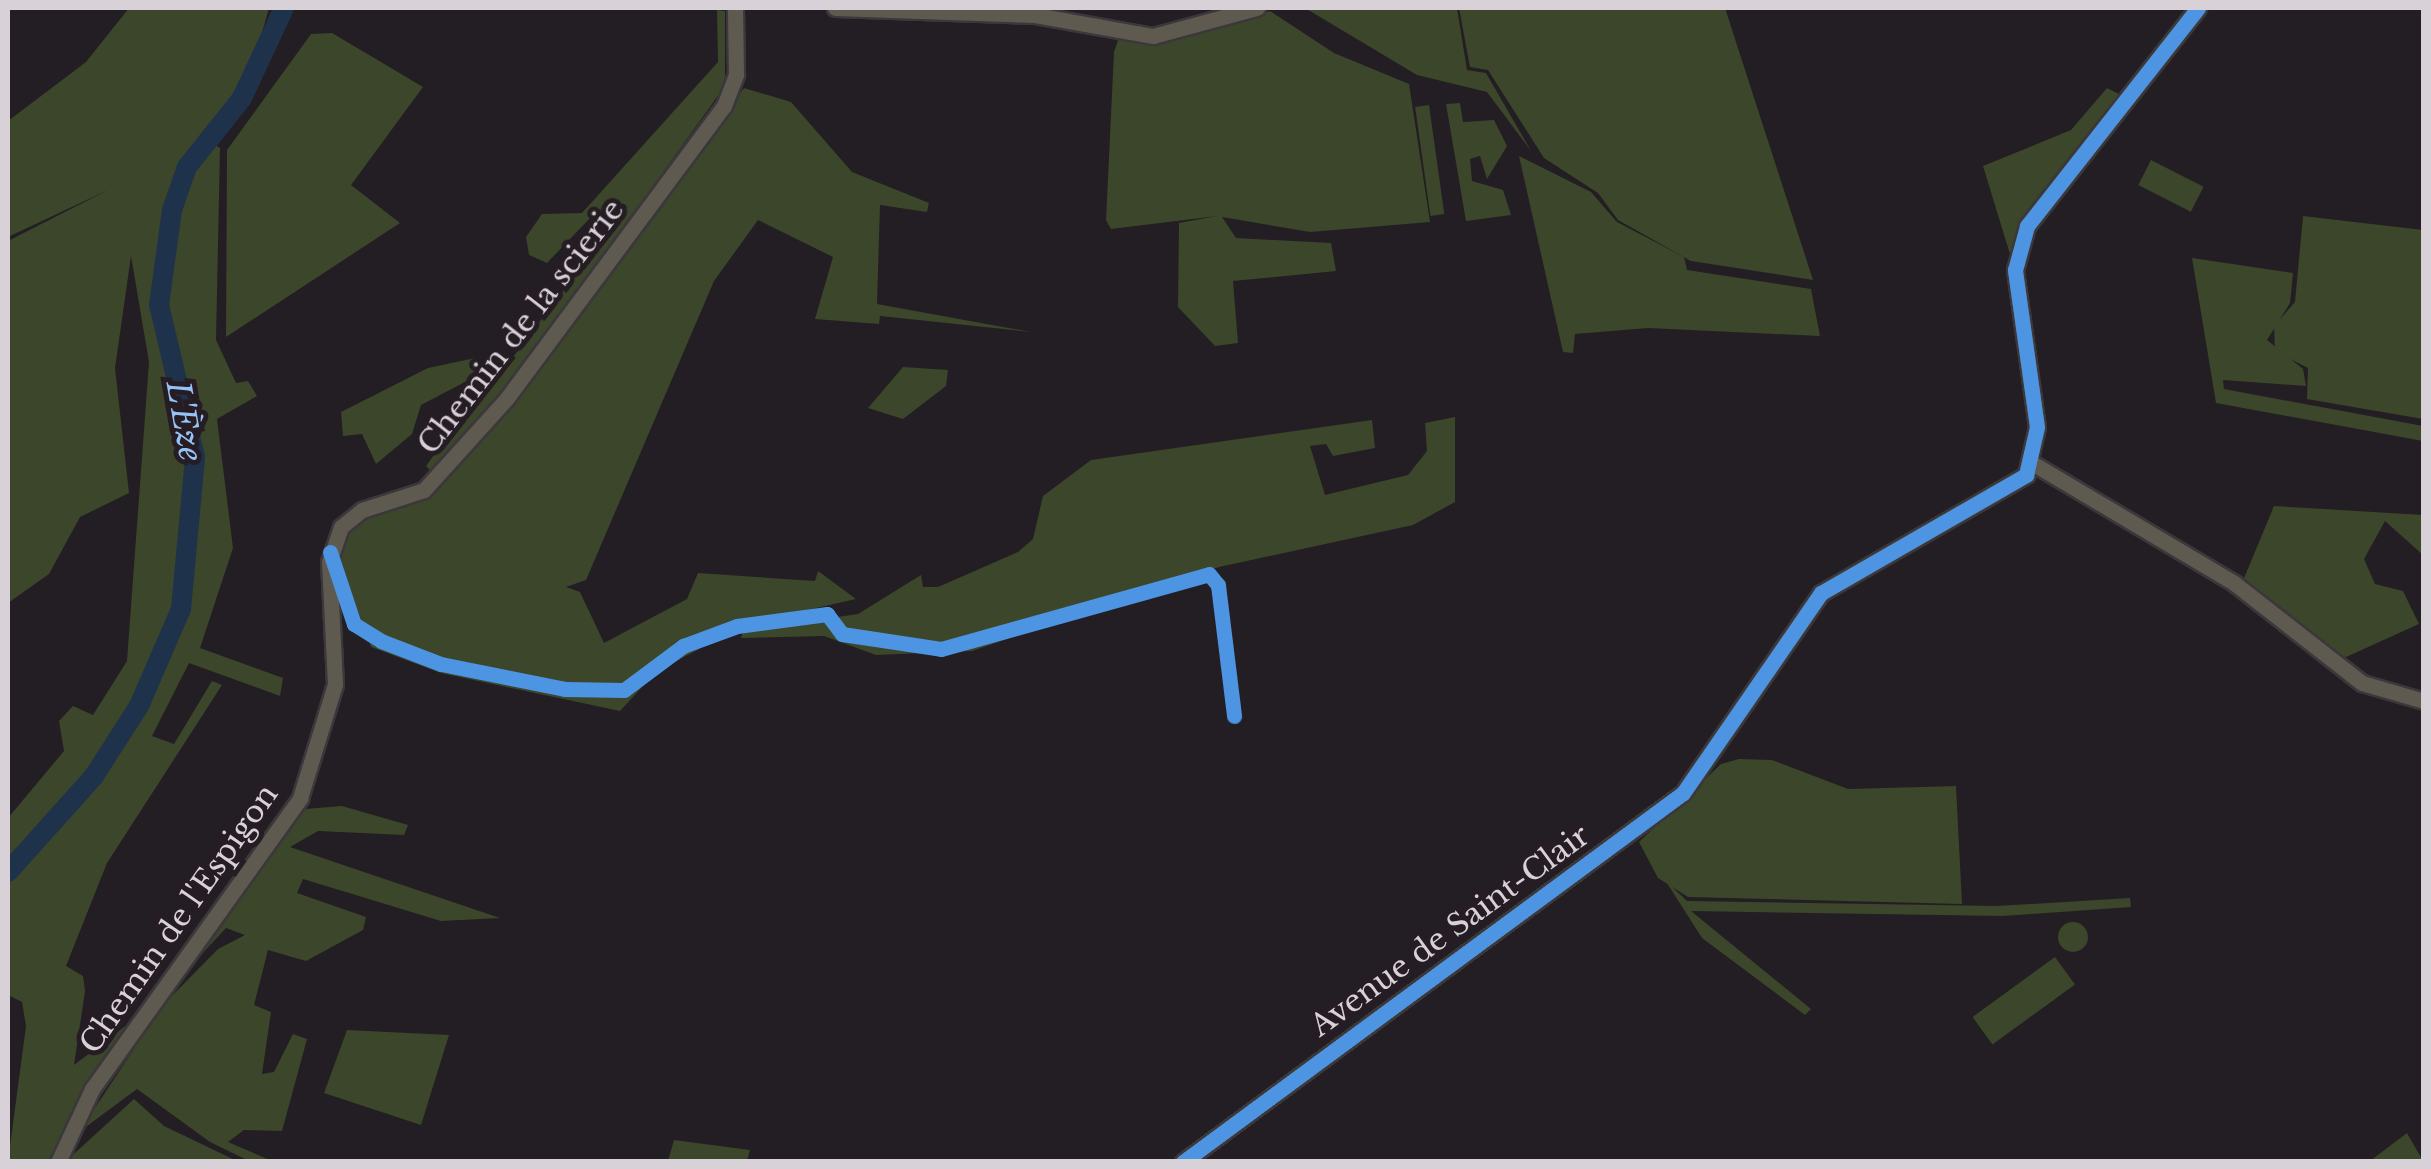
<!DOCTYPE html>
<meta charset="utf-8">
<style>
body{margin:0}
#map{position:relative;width:2431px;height:1169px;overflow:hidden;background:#231e23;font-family:"Libre Baskerville",serif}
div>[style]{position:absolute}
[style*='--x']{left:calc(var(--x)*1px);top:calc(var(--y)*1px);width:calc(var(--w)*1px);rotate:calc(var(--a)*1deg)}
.green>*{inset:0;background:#3b462a;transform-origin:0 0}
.round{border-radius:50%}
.river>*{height:20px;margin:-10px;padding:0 10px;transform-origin:10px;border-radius:10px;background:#1e334b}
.roads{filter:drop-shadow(2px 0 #3b383b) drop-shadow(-2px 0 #3b383b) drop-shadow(0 2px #3b383b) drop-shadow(0 -2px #3b383b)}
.minor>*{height:15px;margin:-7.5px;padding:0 7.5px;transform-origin:7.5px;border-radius:7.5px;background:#5f5a50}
.cycleway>*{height:15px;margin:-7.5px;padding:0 7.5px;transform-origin:7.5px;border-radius:7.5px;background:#4d94e3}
span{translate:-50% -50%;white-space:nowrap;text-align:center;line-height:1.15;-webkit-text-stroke:10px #251c24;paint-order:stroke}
.street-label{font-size:30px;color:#d8d2d8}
.water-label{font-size:32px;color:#96c3f5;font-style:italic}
.frame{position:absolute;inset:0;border:10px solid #d8d2d8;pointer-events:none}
</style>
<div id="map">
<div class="green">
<div style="clip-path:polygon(129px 8px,269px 8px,250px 75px,200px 135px,220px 148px,216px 340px,236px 383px,248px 381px,257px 396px,217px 419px,233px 548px,200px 648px,283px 678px,280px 696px,189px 663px,152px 736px,174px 744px,212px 681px,222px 685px,107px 863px,66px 966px,83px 976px,85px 991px,74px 1065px,132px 1021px,50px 1161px,8px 1161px,26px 1026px,22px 1002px,8px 995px,8px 818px,64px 751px,59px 721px,73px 706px,93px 715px,127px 661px,149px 362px,131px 256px,115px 368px,129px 493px,80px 517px,49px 574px,8px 603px,8px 241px,108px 190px,8px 237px,8px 121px,86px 62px)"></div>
<div style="clip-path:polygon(1305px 8px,1457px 8px,1467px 70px,1486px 73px,1531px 151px,1487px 92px,1417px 75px)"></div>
<div style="clip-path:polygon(1459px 8px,1725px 8px,1813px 280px,1691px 261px,1618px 220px,1598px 193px,1544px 158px,1488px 70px,1470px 67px)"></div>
<div style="clip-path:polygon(717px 10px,725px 11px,725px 86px,499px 401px,434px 474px,426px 466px,466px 411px,465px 382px,421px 405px,412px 434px,376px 464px,362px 434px,343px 436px,341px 412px,428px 368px,475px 358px,495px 381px,610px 228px,592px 216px,547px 263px,529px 255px,526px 237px,542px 214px,582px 213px,718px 62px)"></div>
<div style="clip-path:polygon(1270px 11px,1334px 53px,1409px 84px,1430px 222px,1310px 232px,1222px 217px,1236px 238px,1331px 243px,1336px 271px,1233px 281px,1238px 343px,1215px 346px,1178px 307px,1179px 223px,1217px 216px,1111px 229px,1106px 220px,1114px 52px,1118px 40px,1193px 36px)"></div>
<div style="clip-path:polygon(332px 33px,423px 87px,351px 185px,400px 223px,226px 337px,227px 150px,311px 34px)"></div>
<div style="clip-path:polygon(744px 88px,791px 102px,852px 172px,929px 203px,927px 212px,880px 205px,877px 304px,1031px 332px,880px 316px,879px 324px,815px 319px,833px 257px,758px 220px,714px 281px,586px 580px,566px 587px,580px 592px,604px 643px,687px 599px,698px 573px,815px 581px,818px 571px,856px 599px,688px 637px,699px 649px,656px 672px,620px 711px,441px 673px,371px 647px,336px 552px,346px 530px,359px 516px,407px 507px,460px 464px)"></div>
<div style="clip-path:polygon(2107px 88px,2119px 94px,2022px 217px,2013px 264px,1983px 166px,2071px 130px)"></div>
<div style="clip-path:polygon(1460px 103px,1463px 122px,1494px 120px,1507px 146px,1487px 179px,1480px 156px,1470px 159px,1472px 181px,1503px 190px,1511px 215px,1466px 221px,1446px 104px)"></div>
<div style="left:1429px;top:105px;width:110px;height:14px;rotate:82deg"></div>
<div style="clip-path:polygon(1519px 156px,1591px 192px,1617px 222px,1684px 257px,1687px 270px,1811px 289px,1820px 336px,1648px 328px,1575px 334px,1573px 353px,1563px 352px)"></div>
<div style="left:2151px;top:160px;width:59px;height:28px;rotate:27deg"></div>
<div style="clip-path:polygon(2303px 216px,2423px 230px,2423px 419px,2307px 399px,2308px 368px,2275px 351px,2274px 326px,2295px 302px)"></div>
<div style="clip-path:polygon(2192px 258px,2293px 273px,2290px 303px,2267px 340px,2303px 369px,2306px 386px,2223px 380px,2224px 389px,2423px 426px,2423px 441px,2216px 403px)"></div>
<div style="clip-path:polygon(903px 367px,948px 370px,946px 386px,903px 419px,868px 408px)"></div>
<div style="clip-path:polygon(1455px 417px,1455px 502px,1413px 525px,1219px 567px,972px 651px,876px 655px,824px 636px,741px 638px,743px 631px,858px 614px,921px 575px,923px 587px,938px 587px,1018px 552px,1033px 539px,1043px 496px,1091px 460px,1372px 420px,1375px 448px,1333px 456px,1326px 444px,1310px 446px,1325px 495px,1408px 475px,1427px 451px,1425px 423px)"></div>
<div style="clip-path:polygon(2274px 506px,2423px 515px,2423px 555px,2385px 521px,2364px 559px,2375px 584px,2403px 591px,2419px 624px,2335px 662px,2242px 583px)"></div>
<div style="clip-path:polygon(1739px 759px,1772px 760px,1848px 789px,1956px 786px,1962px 904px,1688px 897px,1658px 878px,1639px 842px,1721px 764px)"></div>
<div style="clip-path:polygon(342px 806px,408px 825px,404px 835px,318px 831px,290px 847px,500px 918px,441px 921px,303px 879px,297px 893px,366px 917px,363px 930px,306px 961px,268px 950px,254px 1005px,271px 1012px,262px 1074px,274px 1072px,293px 1034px,307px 1039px,282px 1131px,244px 1130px,228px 1142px,272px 1161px,249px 1161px,210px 1142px,137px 1089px,79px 1132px,163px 1005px,218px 949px,245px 935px,226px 928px,185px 972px,218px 917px,305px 809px)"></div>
<div style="clip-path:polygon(1665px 880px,1687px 901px,1997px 906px,2130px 898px,2131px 907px,2003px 916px,1691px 911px,1811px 1009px,1805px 1015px,1702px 938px)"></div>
<div class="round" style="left:2058px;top:922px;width:30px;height:30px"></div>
<div style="left:2055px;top:957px;width:34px;height:102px;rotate:54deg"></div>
<div style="clip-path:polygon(347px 1030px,449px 1035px,421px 1125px,324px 1093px)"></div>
<div style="clip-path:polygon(134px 1099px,164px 1126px,237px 1161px,65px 1162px)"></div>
<div style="clip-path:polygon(2407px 1133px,2423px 1161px,2370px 1161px)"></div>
<div style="clip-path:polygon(674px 1140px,750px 1150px,747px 1161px,668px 1161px)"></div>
</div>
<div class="river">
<div style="--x:8;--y:872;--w:129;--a:-48.1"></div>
<div style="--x:94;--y:776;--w:83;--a:-57.3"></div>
<div style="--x:139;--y:706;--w:106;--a:-66.6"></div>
<div style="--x:181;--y:609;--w:153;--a:-84.7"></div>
<div style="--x:195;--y:457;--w:156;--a:-103.3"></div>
<div style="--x:159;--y:305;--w:96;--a:-82.2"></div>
<div style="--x:172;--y:210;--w:46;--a:-70.8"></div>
<div style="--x:187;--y:167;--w:88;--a:-51.4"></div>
<div style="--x:242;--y:98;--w:99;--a:-65"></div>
</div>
<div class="roads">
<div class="minor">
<div style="--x:835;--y:8;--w:200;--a:2"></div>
<div style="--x:1035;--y:15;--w:120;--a:10.1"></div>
<div style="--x:1153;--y:36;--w:108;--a:-15.1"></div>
<div style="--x:2032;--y:463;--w:235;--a:30.7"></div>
<div style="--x:2234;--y:583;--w:162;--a:38"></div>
<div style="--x:2362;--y:683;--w:65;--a:16.2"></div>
<div style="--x:58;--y:1162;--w:81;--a:-65"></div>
<div style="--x:92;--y:1089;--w:358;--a:-54.4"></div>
<div style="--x:300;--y:798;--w:119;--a:-72.9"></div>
<div style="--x:335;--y:684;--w:122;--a:-92.8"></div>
<div style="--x:329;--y:562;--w:37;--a:-71"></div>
<div style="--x:341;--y:527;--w:27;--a:-39"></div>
<div style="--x:362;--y:510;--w:65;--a:-17.9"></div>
<div style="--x:424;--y:490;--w:124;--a:-47.9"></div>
<div style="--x:507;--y:398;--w:364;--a:-53.4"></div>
<div style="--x:724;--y:106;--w:34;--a:-69"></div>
<div style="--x:736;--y:74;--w:66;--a:-90.9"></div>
<div style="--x:1183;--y:1162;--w:621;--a:-36.43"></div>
<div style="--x:1683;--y:793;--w:243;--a:-55.4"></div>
<div style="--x:1821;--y:593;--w:237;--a:-29.9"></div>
<div style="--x:2026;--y:475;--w:49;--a:-77.1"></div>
<div style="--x:2037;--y:427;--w:159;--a:-98"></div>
<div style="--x:2015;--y:270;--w:46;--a:-74.7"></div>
<div style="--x:2027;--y:226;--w:277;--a:-51.9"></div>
</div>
</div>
<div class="cycleway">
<div style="--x:330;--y:552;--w:76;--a:71.6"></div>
<div style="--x:354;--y:624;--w:32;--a:32"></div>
<div style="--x:381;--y:641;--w:64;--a:21"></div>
<div style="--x:441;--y:664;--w:126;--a:11.4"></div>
<div style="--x:565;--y:689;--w:59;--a:1"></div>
<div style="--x:624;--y:690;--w:74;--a:-36.7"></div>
<div style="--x:683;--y:646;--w:58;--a:-20.3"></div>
<div style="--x:737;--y:626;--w:91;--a:-7.6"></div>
<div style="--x:827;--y:614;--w:25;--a:53"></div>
<div style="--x:842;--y:634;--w:100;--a:8.6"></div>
<div style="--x:941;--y:649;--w:278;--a:-15.6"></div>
<div style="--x:1209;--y:574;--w:14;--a:51"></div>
<div style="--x:1218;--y:585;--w:132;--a:83"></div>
<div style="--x:1183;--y:1162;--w:621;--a:-36.43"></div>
<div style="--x:1683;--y:793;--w:243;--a:-55.4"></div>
<div style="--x:1821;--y:593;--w:237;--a:-29.9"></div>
<div style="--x:2026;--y:475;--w:49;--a:-77.1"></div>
<div style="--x:2037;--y:427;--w:159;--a:-98"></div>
<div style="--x:2015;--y:270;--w:46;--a:-74.7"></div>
<div style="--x:2027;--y:226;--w:277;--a:-51.9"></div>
</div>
<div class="street-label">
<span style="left:521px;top:327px;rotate:-52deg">Chemin de la scierie</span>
<span style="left:179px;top:919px;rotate:-55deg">Chemin de l'Espigon</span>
<span style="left:1450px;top:931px;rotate:-36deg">Avenue de Saint-Clair</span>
</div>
<div class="water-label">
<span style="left:184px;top:421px;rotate:80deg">L'Èze</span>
</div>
<div class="frame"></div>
</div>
